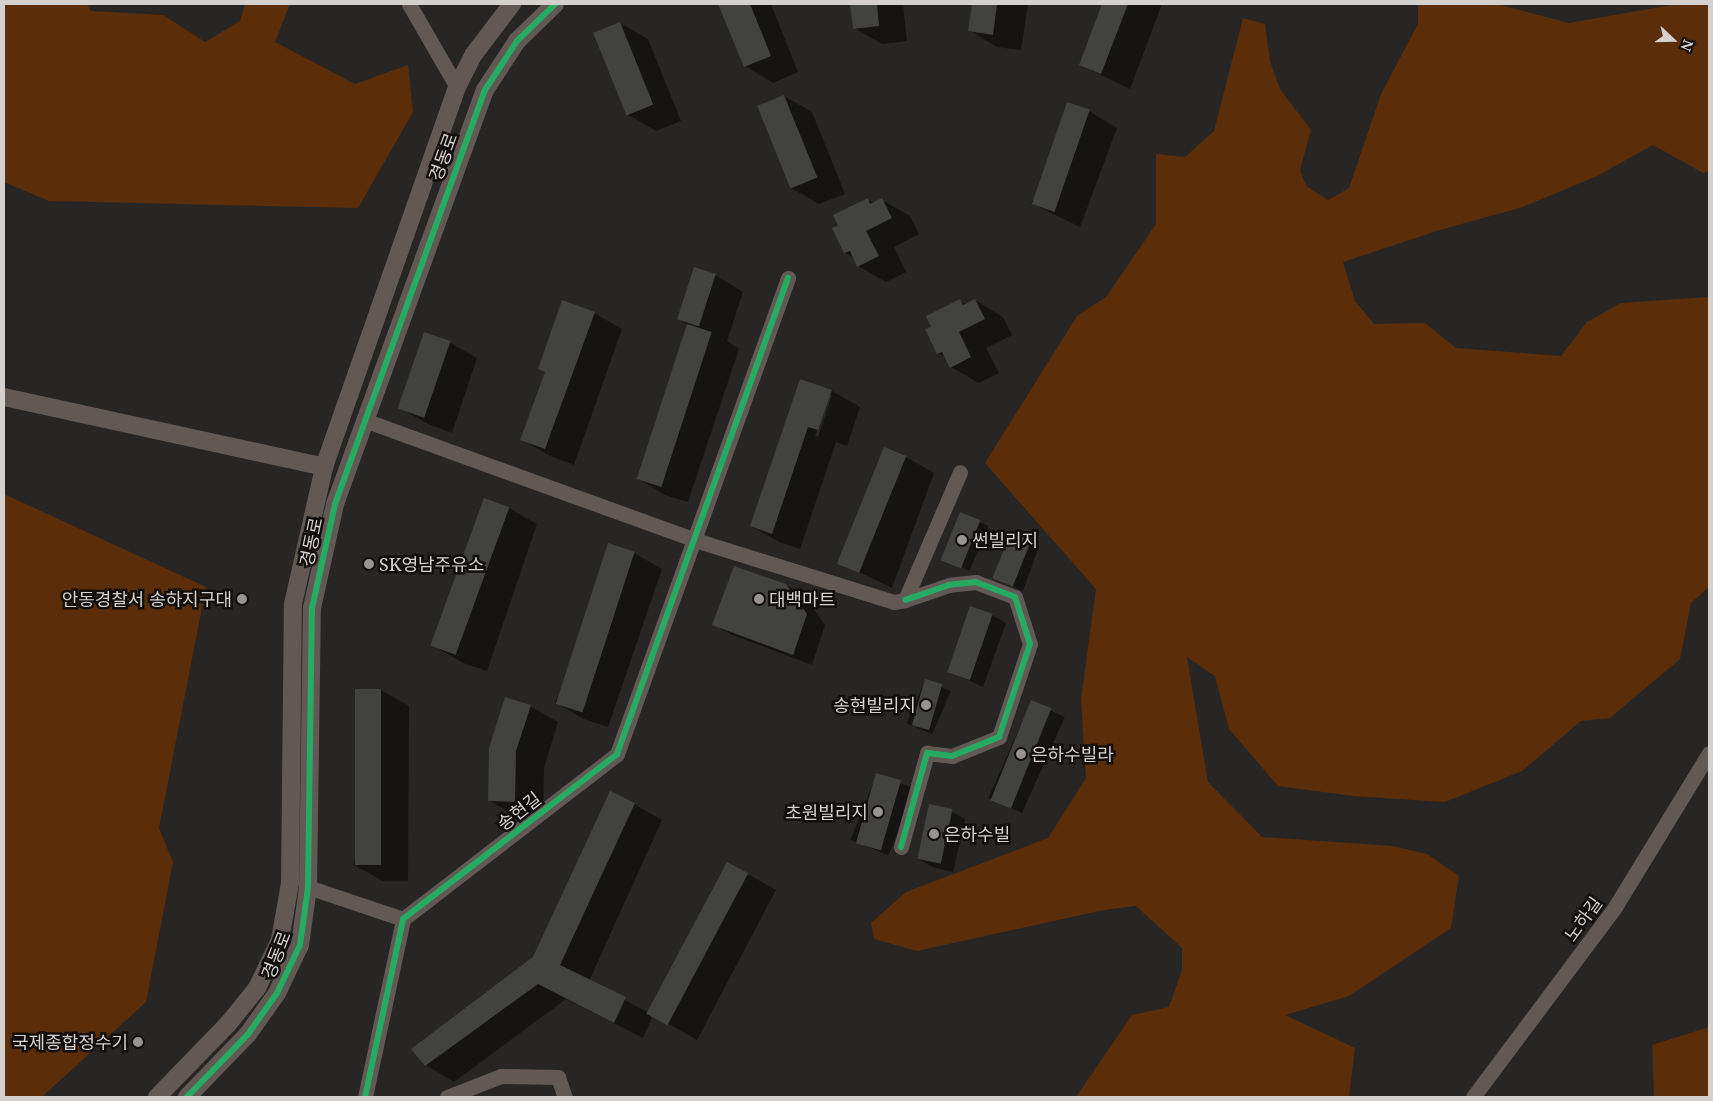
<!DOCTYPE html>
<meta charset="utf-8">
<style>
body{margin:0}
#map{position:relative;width:1713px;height:1101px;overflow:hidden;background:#282624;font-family:"Noto Serif","Noto Sans KR",serif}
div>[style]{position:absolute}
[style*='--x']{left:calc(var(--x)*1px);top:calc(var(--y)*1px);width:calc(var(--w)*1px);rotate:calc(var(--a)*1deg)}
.green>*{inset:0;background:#5b2d09}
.shadow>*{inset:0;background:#0007;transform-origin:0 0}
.building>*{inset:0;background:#424241;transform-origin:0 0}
.minor>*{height:15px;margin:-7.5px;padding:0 7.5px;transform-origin:7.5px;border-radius:7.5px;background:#625854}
.tertiary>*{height:18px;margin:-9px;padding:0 9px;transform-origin:9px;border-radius:9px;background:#625854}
.cycleway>*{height:6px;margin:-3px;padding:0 3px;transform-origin:3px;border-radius:3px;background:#26ab63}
.dots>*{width:14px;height:14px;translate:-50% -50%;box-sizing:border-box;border:2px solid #110e0d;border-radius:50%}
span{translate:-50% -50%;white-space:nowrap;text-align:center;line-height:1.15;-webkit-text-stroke:5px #110e0d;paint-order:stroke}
.street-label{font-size:18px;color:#d4d0ce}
.poi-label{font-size:18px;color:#d4d0ce}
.left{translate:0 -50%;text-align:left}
.right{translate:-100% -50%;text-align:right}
.frame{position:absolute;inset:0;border:5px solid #d4d0ce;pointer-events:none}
.north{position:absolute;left:1648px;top:15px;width:50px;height:50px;-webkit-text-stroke:4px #110e0d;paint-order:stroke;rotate:111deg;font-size:14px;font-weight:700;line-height:20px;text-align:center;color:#d4d0ce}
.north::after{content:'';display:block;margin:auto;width:18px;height:22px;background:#d4d0ce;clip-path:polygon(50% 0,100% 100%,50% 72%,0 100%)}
</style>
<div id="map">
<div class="green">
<div style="clip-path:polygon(4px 4px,87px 4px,91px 11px,163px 15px,205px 42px,240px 21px,245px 4px,290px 4px,275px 42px,355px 84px,408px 65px,413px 112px,358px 208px,49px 201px,4px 182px)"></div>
<div style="clip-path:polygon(1418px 4px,1497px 4px,1569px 23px,1677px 4px,1709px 4px,1709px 171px,1703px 173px,1653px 145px,1597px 176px,1523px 207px,1440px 230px,1343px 262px,1355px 301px,1374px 324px,1425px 323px,1456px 348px,1561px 356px,1587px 322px,1621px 303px,1709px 297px,1709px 587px,1691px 603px,1680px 659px,1610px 718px,1581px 721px,1522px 771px,1445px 802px,1353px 796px,1278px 786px,1229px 729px,1215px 676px,1187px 657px,1208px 782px,1262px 837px,1393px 846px,1427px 854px,1459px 876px,1451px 928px,1349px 996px,1285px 1015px,1355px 1048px,1349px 1097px,1076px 1097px,1132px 1015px,1169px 1007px,1182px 970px,1182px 948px,1136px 906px,1104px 910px,917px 951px,874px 939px,871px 923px,906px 892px,1048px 838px,1086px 778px,1081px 699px,1096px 589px,985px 463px,1077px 316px,1106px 297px,1156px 224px,1156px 154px,1185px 157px,1214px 131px,1243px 18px,1265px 24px,1270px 61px,1280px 89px,1311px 130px,1300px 170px,1306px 186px,1328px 200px,1349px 188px,1381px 94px,1418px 24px)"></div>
<div style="clip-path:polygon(4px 494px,206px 587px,159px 828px,173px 862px,146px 1002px,42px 1097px,4px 1097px)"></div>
<div style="clip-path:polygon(1709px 1027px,1709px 1097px,1654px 1097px,1652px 1045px)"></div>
</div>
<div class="shadow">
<div style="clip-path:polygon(720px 4px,771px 4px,798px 72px,773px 83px,745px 66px)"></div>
<div style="clip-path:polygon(851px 4px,903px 4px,907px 41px,882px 44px,854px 28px)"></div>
<div style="clip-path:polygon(974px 4px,1028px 4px,1021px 50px,997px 47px,969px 30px)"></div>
<div style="clip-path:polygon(1103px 4px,1162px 4px,1130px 89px,1080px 65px)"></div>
<div style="clip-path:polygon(620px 23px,648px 39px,681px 121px,656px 131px,628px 115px)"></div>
<div style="clip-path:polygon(784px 96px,812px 112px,845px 194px,819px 204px,791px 188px)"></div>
<div style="clip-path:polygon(1089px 111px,1117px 128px,1080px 227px,1031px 203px)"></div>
<div style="clip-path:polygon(868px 200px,874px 203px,882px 200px,910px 216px,919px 234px,894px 247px,906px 272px,886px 282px,858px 266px,854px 258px,845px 253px,834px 229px)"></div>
<div style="clip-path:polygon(715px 275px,743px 292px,727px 341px,739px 349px,688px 502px,665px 495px,637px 478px,688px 325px,677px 319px)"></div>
<div style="clip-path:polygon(975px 300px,1003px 317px,1012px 335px,986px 348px,999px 373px,979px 383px,951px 367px,947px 358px,938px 353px,932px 327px,960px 301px,967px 304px)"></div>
<div style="clip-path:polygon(594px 313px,622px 329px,574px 465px,550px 456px,522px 440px)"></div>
<div style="clip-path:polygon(449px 342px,477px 358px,452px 433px,428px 424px,400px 408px)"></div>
<div style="clip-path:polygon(evenodd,800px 381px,832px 391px,860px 407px,847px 446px,836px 442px,800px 549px,779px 542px,751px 526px,800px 381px,829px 395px,832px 395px,818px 437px,815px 436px,829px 395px)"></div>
<div style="clip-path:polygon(906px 457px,934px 473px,892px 588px,843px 564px)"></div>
<div style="clip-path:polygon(485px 500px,509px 508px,537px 524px,487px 671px,463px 663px,435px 647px)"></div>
<div style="left:961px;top:514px;width:30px;height:49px;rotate:23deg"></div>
<div style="clip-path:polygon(1030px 541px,1039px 546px,1023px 591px,995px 578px)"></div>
<div style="clip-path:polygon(634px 553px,662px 569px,608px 727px,584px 719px,555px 702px)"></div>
<div style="clip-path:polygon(786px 585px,805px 597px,825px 625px,812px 665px,732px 635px,713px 624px)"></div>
<div style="clip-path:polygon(992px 615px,1006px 623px,983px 687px,948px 671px)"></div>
<div style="left:925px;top:680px;width:28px;height:47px;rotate:23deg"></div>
<div style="clip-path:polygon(381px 690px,409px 706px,408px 881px,383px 881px,354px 865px)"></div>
<div style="left:1031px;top:702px;width:37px;height:105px;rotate:24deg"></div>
<div style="clip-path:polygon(530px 706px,558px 722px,544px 768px,543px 817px,518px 817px,490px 801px)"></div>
<div style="left:877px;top:774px;width:41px;height:71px;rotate:22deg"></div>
<div style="clip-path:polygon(634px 804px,662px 820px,589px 981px,649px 1013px,748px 874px,776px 890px,697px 1040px,653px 1015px,643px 1038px,566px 999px,454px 1082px,426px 1065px,413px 1049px,534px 958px)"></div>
<div style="clip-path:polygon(951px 811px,965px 819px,953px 872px,932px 867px,918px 859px)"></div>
</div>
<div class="building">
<div style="clip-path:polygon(718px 4px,750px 4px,771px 56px,744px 67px)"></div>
<div style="clip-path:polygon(850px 4px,877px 4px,879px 26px,853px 29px)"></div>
<div style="clip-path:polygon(972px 4px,997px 4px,993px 35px,968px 31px)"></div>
<div style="clip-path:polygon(1102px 4px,1128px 4px,1101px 74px,1079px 65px)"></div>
<div style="left:620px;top:22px;width:89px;height:29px;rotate:68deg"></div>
<div style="left:784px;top:95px;width:89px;height:29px;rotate:68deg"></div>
<div style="left:1067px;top:102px;width:24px;height:108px;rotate:19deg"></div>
<div style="clip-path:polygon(868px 198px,870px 204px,882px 198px,892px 218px,866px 231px,879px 256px,857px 267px,850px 251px,844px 253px,832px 228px,838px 226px,833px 215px)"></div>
<div style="left:694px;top:267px;width:23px;height:55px;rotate:18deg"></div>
<div style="clip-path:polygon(960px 299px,963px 305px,975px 299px,985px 319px,959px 332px,971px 357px,950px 368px,942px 352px,937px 354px,925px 329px,931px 327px,926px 316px)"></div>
<div style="clip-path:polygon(562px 300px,595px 312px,545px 449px,520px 440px,545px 372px,538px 369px)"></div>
<div style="left:687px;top:324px;width:26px;height:163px;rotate:18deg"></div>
<div style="left:424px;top:332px;width:28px;height:81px;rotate:19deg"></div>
<div style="clip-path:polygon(800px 379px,832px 390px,818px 430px,808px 427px,772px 534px,750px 526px)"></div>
<div style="left:884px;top:447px;width:24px;height:126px;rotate:22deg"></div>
<div style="left:484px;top:498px;width:27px;height:157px;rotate:20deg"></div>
<div style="left:960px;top:512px;width:22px;height:52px;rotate:22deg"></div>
<div style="left:1011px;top:532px;width:22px;height:50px;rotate:22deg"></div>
<div style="left:608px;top:543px;width:28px;height:169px;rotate:18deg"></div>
<div style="clip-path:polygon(734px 566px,786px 584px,807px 614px,793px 655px,712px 625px)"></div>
<div style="left:970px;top:606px;width:24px;height:70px;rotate:19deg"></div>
<div style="left:925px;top:679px;width:18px;height:48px;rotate:16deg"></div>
<div style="left:355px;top:689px;width:26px;height:176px"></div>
<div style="clip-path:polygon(505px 697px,531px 705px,516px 751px,515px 802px,488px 801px,489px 748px)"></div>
<div style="left:1031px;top:700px;width:22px;height:108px;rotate:22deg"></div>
<div style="left:876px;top:773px;width:26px;height:73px;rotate:16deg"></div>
<div style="clip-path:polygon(610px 791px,635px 803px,560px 965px,626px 997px,614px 1023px,538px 984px,425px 1066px,411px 1049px,533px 957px)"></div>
<div style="left:929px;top:804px;width:24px;height:56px;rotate:12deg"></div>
<div style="left:727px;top:862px;width:24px;height:172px;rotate:28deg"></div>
</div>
<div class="minor">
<div style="--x:409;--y:4;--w:96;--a:60"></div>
<div style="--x:364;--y:420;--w:352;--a:19.9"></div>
<div style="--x:695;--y:540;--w:208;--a:17.3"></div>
<div style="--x:894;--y:602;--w:11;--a:-10"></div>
<div style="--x:905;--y:600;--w:139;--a:-66.7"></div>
<div style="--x:901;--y:847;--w:98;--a:-74.5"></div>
<div style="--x:927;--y:753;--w:25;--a:7"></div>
<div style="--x:952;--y:756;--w:51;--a:-22"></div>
<div style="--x:999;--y:737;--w:98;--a:-71.6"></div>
<div style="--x:1030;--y:644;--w:49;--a:-107.7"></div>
<div style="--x:1015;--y:597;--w:42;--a:-159"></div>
<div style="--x:976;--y:582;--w:27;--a:174"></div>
<div style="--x:949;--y:585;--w:46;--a:161.2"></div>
<div style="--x:308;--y:887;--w:100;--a:18.6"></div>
<div style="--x:365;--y:1097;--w:182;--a:-77.9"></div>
<div style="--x:403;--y:919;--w:270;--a:-37.6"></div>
<div style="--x:617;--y:754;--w:506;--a:-70.24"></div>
<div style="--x:447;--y:1097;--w:58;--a:-21.3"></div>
<div style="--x:501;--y:1076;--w:57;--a:1"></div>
<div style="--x:558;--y:1077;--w:21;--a:71"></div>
<div style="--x:1473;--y:1097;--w:237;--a:-53.2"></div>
<div style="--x:1615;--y:907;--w:180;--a:-58.6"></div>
</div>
<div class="tertiary">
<div style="--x:4;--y:397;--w:328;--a:12.3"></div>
<div style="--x:157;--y:1097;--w:102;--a:-45.8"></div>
<div style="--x:228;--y:1024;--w:46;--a:-51.1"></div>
<div style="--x:257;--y:988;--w:53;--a:-64.4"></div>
<div style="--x:280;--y:940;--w:58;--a:-80"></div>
<div style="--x:290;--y:883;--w:279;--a:-89.4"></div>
<div style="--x:293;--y:604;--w:140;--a:-77.2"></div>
<div style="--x:324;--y:467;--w:403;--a:-70.7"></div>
<div style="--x:457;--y:87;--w:37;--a:-63"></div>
<div style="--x:474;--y:54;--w:63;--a:-52.8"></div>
<div style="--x:187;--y:1097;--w:88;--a:-45.9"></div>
<div style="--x:248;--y:1034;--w:50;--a:-54.7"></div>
<div style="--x:277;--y:993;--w:53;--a:-64.4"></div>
<div style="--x:300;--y:945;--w:59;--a:-82.1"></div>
<div style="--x:308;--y:887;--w:279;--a:-89.2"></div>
<div style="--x:312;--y:608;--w:107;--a:-77.5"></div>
<div style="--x:335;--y:504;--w:440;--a:-70.1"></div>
<div style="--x:485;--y:90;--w:59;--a:-56.9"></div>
<div style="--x:517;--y:41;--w:53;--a:-44.2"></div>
</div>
<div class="cycleway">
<div style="--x:901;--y:847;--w:98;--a:-74.5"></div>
<div style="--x:927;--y:753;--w:25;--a:7"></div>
<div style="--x:952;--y:756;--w:51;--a:-22"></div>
<div style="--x:999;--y:737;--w:98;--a:-71.6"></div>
<div style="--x:1030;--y:644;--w:49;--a:-107.7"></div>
<div style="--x:1015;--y:597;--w:42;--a:-159"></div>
<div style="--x:976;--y:582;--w:27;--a:174"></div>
<div style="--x:949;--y:585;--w:46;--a:161.2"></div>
<div style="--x:187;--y:1097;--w:88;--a:-45.9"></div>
<div style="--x:248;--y:1034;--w:50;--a:-54.7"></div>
<div style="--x:277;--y:993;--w:53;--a:-64.4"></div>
<div style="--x:300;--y:945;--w:59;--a:-82.1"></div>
<div style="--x:308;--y:887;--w:279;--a:-89.2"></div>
<div style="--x:312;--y:608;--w:107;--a:-77.5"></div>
<div style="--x:335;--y:504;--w:440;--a:-70.1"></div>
<div style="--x:485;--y:90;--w:59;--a:-56.9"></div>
<div style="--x:517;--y:41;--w:53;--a:-44.2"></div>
<div style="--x:365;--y:1097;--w:182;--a:-77.9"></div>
<div style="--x:403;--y:919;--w:270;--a:-37.6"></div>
<div style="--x:617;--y:754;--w:506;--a:-70.24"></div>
</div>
<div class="dots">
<div style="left:962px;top:540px;background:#989492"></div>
<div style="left:369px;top:564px;background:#989492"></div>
<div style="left:242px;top:599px;background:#989492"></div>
<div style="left:759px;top:599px;background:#989492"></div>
<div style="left:926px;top:705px;background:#989492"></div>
<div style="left:1021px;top:754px;background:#989492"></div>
<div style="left:878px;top:812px;background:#989492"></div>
<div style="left:934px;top:834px;background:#989492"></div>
<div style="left:138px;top:1042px;background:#989492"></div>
</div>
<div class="street-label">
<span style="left:443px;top:157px;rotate:-70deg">경동로</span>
<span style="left:311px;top:542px;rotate:-78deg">경동로</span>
<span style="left:519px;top:811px;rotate:-38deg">송현길</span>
<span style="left:1583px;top:919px;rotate:-54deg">노하길</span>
<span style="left:276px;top:955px;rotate:-69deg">경동로</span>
</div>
<div class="poi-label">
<span class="left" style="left:972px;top:540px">썬빌리지</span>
<span class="left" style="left:379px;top:564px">SK영남주유소</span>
<span class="right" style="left:232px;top:599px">안동경찰서 송하지구대</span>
<span class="left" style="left:769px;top:599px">대백마트</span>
<span class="right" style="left:916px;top:705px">송현빌리지</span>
<span class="left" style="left:1031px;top:754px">은하수빌라</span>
<span class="right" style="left:868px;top:812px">초원빌리지</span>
<span class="left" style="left:944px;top:834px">은하수빌</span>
<span class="right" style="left:128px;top:1042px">국제종합정수기</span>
</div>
<div class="frame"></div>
<div class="north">N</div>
</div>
